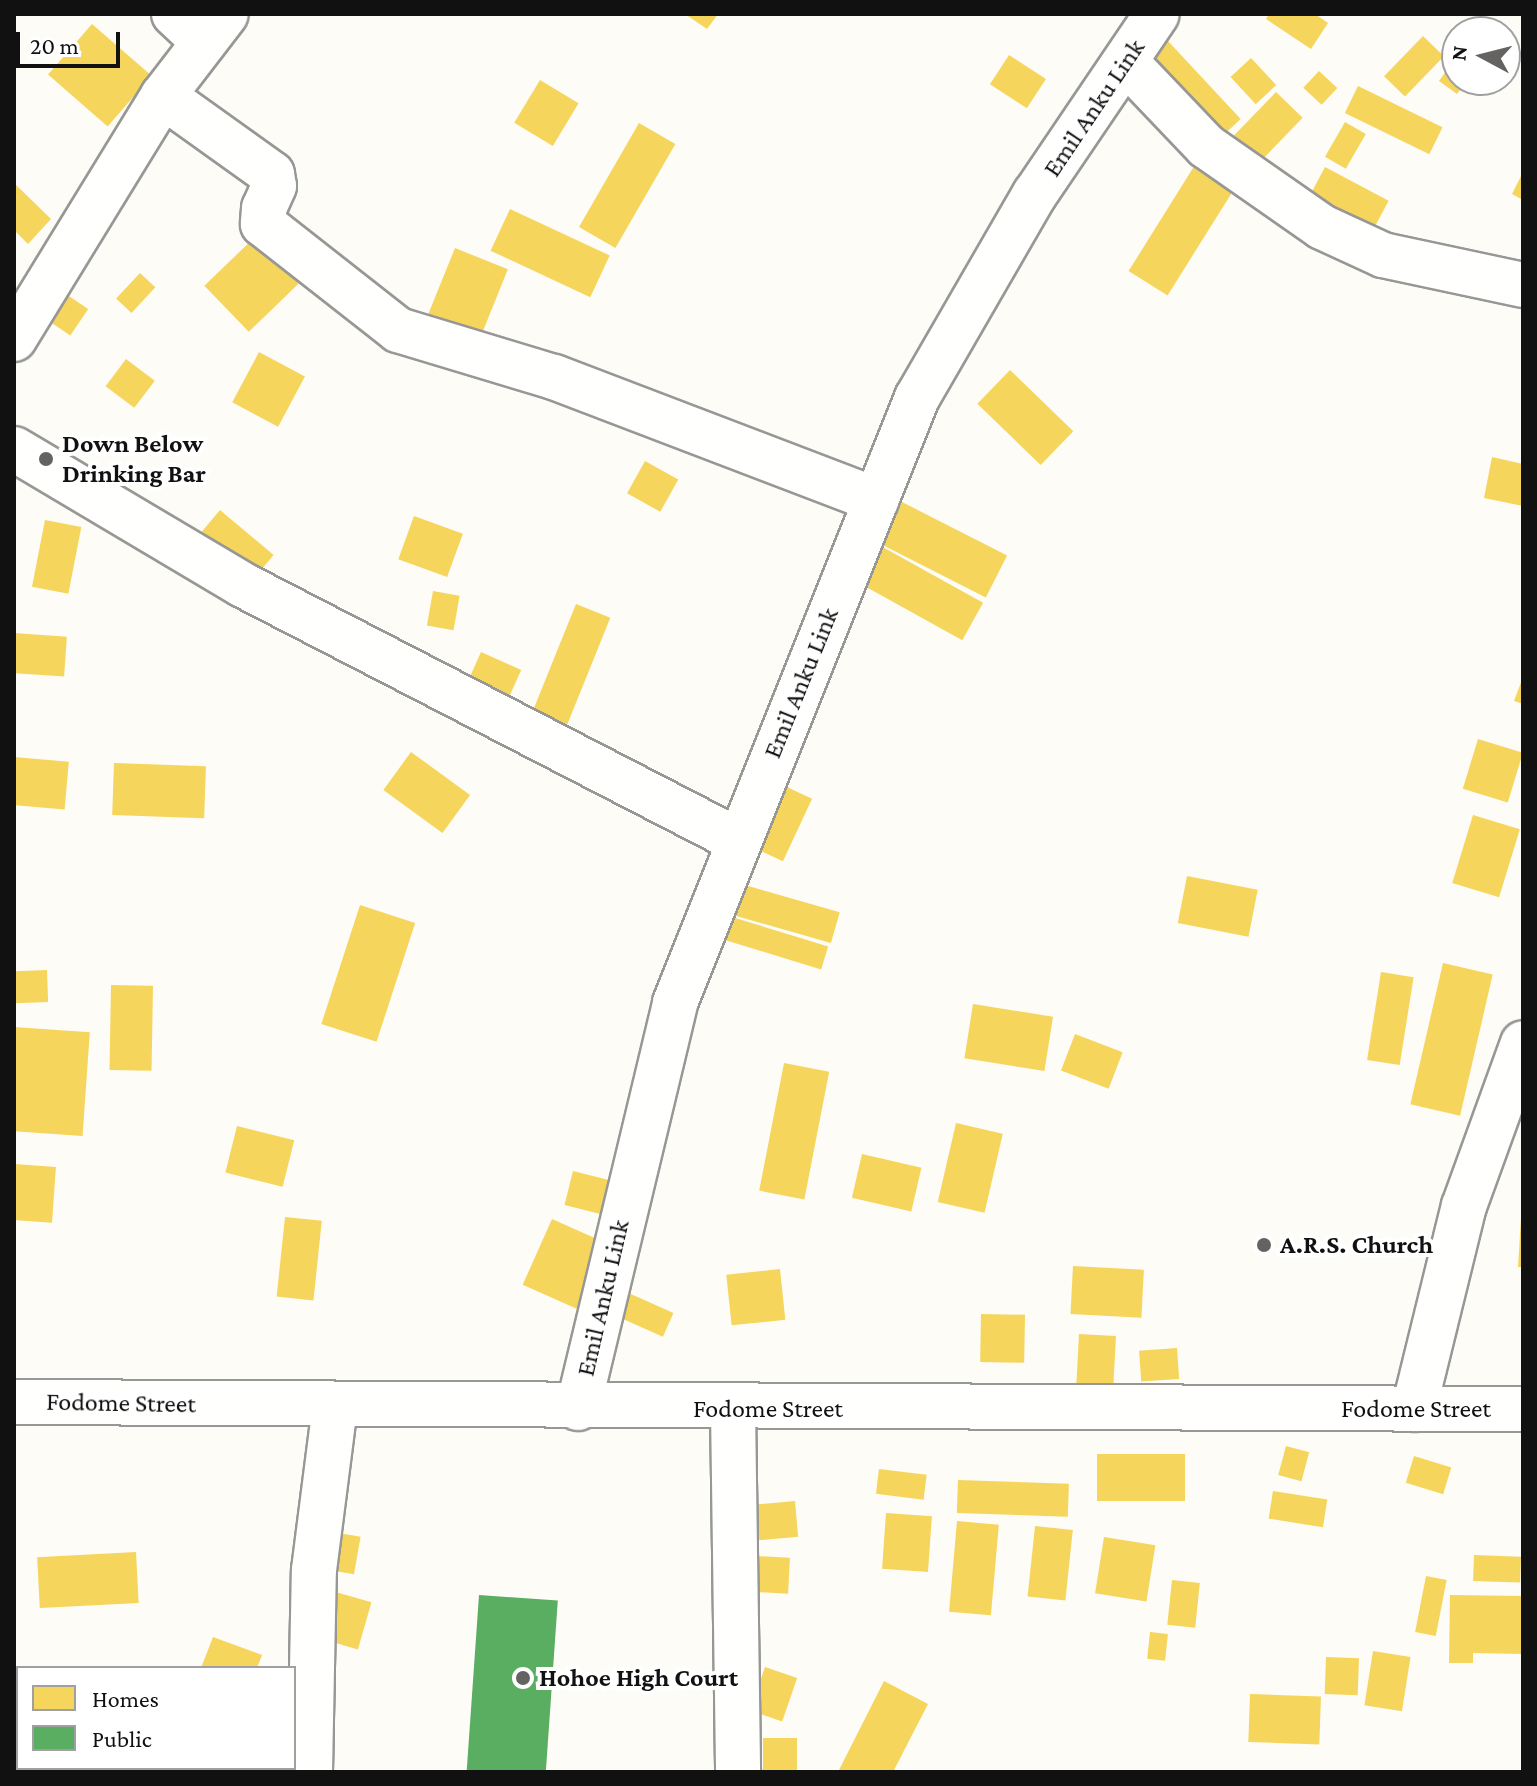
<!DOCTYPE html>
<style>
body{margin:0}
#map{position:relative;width:1537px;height:1786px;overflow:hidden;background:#fdfcf7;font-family:"Crimson Pro",serif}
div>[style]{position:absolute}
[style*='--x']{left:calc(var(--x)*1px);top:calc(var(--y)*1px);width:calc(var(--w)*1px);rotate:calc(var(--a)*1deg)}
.homes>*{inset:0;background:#f6d55c;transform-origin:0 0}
.public>*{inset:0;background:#5aae61;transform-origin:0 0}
.roads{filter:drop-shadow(2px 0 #979795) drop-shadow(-2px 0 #979795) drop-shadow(0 2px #979795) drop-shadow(0 -2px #979795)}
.minor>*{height:44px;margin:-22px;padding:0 22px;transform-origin:22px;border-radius:22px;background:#fffffe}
.dots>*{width:22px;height:22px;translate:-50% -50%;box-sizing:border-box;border:4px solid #fff;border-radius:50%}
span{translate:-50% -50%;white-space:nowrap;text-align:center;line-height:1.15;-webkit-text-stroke:8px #fff;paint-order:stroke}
.street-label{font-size:26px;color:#111}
.poi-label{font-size:26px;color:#111;font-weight:700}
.left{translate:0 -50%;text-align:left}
.frame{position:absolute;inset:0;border:16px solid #111;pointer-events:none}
.legend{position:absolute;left:16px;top:1666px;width:280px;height:104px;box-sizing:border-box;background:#fff;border:2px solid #a0a0a0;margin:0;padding:10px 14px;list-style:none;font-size:24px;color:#111}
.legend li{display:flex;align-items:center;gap:16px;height:40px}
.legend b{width:40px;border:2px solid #a0a0a0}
.north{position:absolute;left:1441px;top:16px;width:80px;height:80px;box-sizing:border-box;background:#fff;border:2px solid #a0a0a0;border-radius:50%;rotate:277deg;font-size:22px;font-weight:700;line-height:32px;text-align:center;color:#111}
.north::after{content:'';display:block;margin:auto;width:28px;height:36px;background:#646362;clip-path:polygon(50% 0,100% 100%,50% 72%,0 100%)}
.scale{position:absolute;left:16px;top:32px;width:104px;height:36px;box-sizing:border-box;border:4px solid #111;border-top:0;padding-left:10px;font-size:24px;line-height:28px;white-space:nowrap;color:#111;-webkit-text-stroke:6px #fff;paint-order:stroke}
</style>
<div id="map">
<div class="homes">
<div style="clip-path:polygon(685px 14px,718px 14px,707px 29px)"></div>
<div style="clip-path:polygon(1269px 14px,1315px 14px,1328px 23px,1311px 49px,1266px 19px)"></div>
<div style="left:92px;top:24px;width:79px;height:67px;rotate:41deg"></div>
<div style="left:1423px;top:36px;width:29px;height:56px;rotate:44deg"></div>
<div style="left:1167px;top:40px;width:108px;height:26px;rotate:47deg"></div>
<div style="left:1009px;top:55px;width:44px;height:35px;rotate:33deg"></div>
<div style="clip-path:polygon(1457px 55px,1457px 80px,1467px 80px,1457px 94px,1439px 81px)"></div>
<div style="left:1251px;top:58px;width:37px;height:28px;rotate:47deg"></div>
<div style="left:1319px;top:71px;width:25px;height:23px;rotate:43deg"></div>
<div style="left:540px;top:80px;width:45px;height:50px;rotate:31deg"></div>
<div style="left:1358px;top:86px;width:94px;height:30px;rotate:26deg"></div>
<div style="left:1276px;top:92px;width:37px;height:64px;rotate:44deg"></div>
<div style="left:1345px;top:122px;width:24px;height:40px;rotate:30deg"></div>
<div style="left:639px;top:123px;width:42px;height:120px;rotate:30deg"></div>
<div style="left:1198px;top:160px;width:46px;height:131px;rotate:32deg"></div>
<div style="left:1325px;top:167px;width:72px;height:43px;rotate:28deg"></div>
<div style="clip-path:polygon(1523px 172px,1523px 200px,1512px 194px)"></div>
<div style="clip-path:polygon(14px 183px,51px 219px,28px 244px,14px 230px)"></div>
<div style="left:510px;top:209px;width:110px;height:46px;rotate:25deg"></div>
<div style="left:259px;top:233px;width:64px;height:76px;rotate:46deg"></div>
<div style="left:455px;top:248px;width:57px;height:82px;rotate:22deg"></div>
<div style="left:140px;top:273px;width:21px;height:35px;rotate:43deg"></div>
<div style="left:60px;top:290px;width:34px;height:32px;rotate:34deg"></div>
<div style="left:259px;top:352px;width:52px;height:57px;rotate:28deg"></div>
<div style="left:126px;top:359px;width:36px;height:34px;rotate:37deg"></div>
<div style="left:1010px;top:370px;width:88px;height:47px;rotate:44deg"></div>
<div style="clip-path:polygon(1492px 457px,1523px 464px,1523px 506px,1484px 498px)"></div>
<div style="left:645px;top:461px;width:38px;height:37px;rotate:29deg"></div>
<div style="left:902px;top:502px;width:118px;height:47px;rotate:27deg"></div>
<div style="left:220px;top:510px;width:70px;height:33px;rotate:40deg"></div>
<div style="left:414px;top:516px;width:52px;height:46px;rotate:20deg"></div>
<div style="left:45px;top:520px;width:37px;height:68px;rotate:11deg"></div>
<div style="left:879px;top:545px;width:119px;height:43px;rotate:29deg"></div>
<div style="left:433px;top:591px;width:27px;height:35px;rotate:10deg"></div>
<div style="left:576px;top:604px;width:37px;height:118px;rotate:22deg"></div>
<div style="left:14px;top:633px;width:53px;height:40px;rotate:4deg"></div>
<div style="left:481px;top:652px;width:44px;height:46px;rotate:24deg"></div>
<div style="clip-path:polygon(1523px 677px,1523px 704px,1514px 701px)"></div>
<div style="left:1478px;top:739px;width:47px;height:52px;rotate:17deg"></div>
<div style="left:411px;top:752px;width:73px;height:47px;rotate:36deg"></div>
<div style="left:14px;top:757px;width:55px;height:48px;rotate:5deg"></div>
<div style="left:114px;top:763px;width:92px;height:52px;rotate:2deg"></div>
<div style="left:774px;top:781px;width:42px;height:69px;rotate:25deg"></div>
<div style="left:1473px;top:815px;width:49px;height:71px;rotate:17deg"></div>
<div style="left:1187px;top:876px;width:72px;height:48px;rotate:11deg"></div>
<div style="left:734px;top:882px;width:110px;height:32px;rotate:16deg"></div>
<div style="left:360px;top:905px;width:58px;height:125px;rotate:18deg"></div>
<div style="left:722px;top:914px;width:111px;height:24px;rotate:17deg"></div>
<div style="left:1443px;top:963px;width:51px;height:145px;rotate:13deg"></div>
<div style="left:47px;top:970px;width:32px;height:33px;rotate:88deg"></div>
<div style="left:1381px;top:972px;width:33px;height:89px;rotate:9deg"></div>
<div style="left:111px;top:985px;width:42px;height:85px;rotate:1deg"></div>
<div style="left:973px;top:1004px;width:81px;height:55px;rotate:9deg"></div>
<div style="left:14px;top:1027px;width:76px;height:104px;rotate:4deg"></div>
<div style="left:1075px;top:1034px;width:51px;height:39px;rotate:21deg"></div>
<div style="left:784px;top:1063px;width:46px;height:130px;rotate:11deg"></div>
<div style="left:956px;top:1123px;width:48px;height:81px;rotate:13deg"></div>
<div style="left:237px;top:1126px;width:59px;height:48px;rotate:14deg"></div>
<div style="left:862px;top:1154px;width:61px;height:45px;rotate:13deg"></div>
<div style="left:14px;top:1164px;width:42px;height:56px;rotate:4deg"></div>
<div style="left:573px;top:1171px;width:40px;height:35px;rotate:14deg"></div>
<div style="left:285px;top:1217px;width:37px;height:80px;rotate:6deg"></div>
<div style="clip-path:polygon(1521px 1218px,1523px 1218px,1523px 1267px,1518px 1267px)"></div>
<div style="left:552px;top:1219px;width:59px;height:72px;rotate:24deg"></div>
<div style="left:1073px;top:1266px;width:71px;height:48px;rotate:3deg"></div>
<div style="left:780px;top:1269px;width:51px;height:54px;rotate:84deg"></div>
<div style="left:615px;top:1287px;width:64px;height:26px;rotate:24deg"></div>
<div style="left:981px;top:1314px;width:44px;height:48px;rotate:1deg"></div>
<div style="left:1079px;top:1334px;width:37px;height:57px;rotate:3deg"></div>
<div style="left:1177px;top:1348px;width:31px;height:38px;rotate:86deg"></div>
<div style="left:1286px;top:1446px;width:24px;height:30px;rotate:15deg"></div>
<div style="left:1097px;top:1454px;width:88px;height:47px"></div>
<div style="left:1414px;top:1456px;width:39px;height:28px;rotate:17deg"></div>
<div style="left:879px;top:1469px;width:48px;height:25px;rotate:7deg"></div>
<div style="left:958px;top:1480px;width:111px;height:33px;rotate:2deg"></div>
<div style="left:1273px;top:1491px;width:55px;height:28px;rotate:9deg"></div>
<div style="left:795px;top:1501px;width:36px;height:39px;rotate:85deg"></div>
<div style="left:886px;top:1513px;width:46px;height:56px;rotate:4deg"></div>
<div style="left:957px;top:1521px;width:42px;height:91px;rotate:5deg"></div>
<div style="left:1035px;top:1526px;width:38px;height:71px;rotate:6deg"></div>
<div style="left:333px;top:1532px;width:28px;height:38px;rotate:10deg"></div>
<div style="left:1104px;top:1537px;width:52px;height:57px;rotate:9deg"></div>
<div style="left:136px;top:1552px;width:51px;height:99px;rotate:87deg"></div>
<div style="left:1474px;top:1555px;width:47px;height:26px;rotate:2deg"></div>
<div style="left:756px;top:1556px;width:34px;height:36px;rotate:3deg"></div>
<div style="left:1426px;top:1576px;width:21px;height:57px;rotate:11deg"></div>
<div style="left:1172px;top:1580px;width:28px;height:45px;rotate:6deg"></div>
<div style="left:332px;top:1591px;width:41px;height:49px;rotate:16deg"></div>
<div style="clip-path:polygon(1450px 1595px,1523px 1596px,1523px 1654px,1473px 1653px,1473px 1663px,1449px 1663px)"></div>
<div style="left:1150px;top:1632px;width:18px;height:27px;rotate:6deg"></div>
<div style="clip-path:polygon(213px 1637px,262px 1655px,257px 1668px,201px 1668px)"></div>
<div style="left:1373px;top:1651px;width:38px;height:55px;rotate:9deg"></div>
<div style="left:1326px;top:1657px;width:33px;height:37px;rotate:2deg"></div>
<div style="left:765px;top:1667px;width:34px;height:46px;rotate:19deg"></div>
<div style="clip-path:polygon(884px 1681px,928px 1704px,893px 1772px,838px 1772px)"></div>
<div style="left:1250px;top:1694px;width:71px;height:48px;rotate:2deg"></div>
<div style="left:763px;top:1738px;width:34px;height:34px"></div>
</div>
<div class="public">
<div style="left:479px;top:1595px;width:79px;height:177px;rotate:4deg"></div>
</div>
<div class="roads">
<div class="minor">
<div style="--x:174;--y:14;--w:41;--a:43"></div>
<div style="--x:1126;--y:62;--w:116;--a:46.4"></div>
<div style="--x:1206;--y:146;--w:141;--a:34.9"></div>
<div style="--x:1322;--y:227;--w:67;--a:24.7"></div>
<div style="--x:1383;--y:255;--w:143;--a:12.1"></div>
<div style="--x:163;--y:96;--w:134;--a:35.6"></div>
<div style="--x:272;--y:174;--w:12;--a:81"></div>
<div style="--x:274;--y:186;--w:24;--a:114"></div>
<div style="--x:264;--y:208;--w:16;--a:94"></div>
<div style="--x:263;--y:224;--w:172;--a:38.1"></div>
<div style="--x:398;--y:330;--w:163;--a:16.8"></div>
<div style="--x:554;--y:377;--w:345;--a:20.9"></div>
<div style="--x:14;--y:339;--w:285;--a:-58.5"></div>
<div style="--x:163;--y:96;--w:103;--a:-52.5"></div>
<div style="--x:14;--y:449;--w:266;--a:30.7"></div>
<div style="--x:243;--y:585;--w:556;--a:27.3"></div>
<div style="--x:14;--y:1402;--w:1509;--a:0.27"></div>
<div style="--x:578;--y:1408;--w:416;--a:-76.5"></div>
<div style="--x:675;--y:1003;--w:652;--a:-68.2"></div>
<div style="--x:917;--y:398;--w:236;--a:-60"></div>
<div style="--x:1035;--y:194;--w:217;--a:-55.9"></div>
<div style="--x:733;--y:1408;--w:364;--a:89.2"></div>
<div style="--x:1414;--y:1409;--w:209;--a:-76.2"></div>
<div style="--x:1464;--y:1206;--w:173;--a:-70.1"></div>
<div style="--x:310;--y:1772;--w:202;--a:-88.9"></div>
<div style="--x:314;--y:1570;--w:165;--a:-82.7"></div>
</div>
</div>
<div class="dots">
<div style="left:46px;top:459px;background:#646362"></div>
<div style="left:1264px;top:1245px;background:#646362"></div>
<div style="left:523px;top:1678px;background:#646362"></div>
</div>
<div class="street-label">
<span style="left:1094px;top:108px;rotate:-56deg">Emil Anku Link</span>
<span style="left:801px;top:683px;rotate:-68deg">Emil Anku Link</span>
<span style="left:603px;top:1298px;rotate:-77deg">Emil Anku Link</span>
<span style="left:121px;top:1403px;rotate:1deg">Fodome Street</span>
<span style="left:768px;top:1409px">Fodome Street</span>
<span style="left:1416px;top:1409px">Fodome Street</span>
</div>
<div class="poi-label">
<span class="left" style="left:62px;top:459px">Down Below<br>Drinking Bar</span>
<span class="left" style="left:1280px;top:1245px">A.R.S. Church</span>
<span class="left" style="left:539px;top:1678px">Hohoe High Court</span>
</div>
<div class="frame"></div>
<ul class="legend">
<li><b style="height:22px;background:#f6d55c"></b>Homes</li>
<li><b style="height:22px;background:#5aae61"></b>Public</li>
</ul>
<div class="north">N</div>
<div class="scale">20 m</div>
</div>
